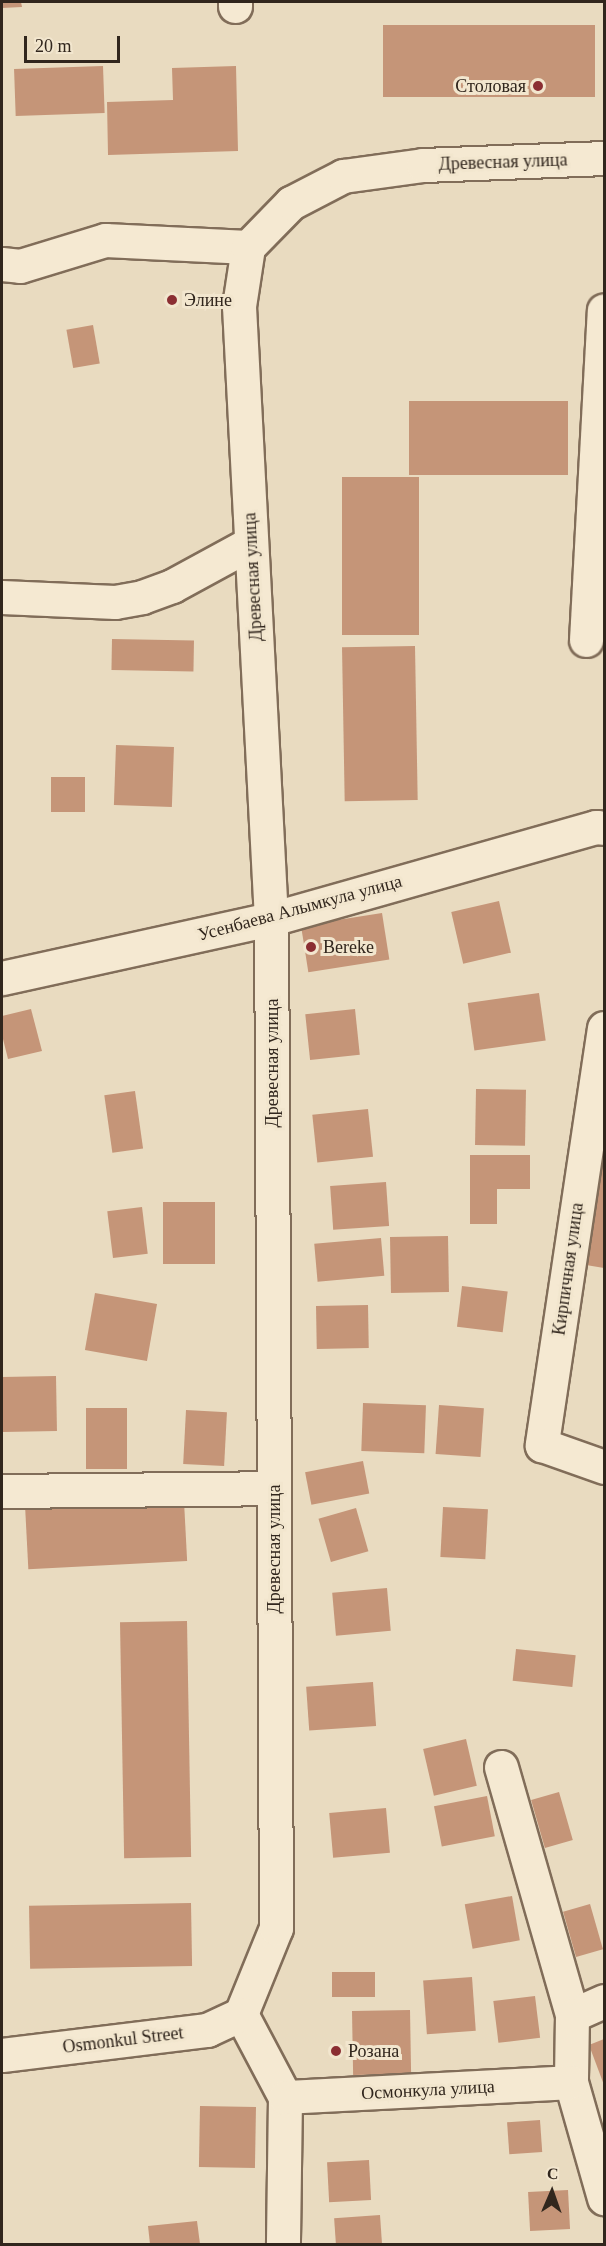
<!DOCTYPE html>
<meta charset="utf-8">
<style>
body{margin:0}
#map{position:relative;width:606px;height:2246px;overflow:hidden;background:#e9dbc0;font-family:"Times New Roman",serif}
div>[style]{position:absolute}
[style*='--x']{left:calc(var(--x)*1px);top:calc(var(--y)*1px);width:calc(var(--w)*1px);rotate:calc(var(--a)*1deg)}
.building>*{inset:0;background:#c59578;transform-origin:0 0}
.roads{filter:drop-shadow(2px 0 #816d59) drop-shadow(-2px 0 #816d59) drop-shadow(0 2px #816d59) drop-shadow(0 -2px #816d59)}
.minor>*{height:33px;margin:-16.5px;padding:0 16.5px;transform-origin:16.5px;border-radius:16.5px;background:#f5e9d2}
.dots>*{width:16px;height:16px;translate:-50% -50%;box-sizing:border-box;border:3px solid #f2e6ce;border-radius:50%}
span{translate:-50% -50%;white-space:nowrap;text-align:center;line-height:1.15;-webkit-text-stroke:6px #f2e6ce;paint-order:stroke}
.poi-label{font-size:18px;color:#31261d}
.right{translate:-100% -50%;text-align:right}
.left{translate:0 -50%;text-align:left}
.street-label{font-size:18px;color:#31261d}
.frame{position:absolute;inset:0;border:3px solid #31261d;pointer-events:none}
.north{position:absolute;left:522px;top:2162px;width:60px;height:60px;-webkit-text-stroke:4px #f2e6ce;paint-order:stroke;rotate:2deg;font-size:16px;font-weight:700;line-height:24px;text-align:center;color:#31261d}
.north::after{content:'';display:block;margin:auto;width:21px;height:27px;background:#31261d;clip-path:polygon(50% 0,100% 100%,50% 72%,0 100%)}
.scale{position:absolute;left:24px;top:36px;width:96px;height:27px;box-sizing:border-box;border:3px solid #31261d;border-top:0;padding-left:8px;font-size:18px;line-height:21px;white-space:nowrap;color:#31261d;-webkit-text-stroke:4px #f2e6ce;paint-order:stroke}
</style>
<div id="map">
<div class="building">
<div style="clip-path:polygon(2px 2px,21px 2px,22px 7px,2px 8px)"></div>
<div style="left:383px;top:25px;width:212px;height:72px"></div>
<div style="left:103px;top:66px;width:47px;height:89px;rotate:88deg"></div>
<div style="clip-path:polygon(236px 66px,238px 151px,108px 155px,107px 102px,173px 100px,172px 68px)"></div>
<div style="left:93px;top:325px;width:39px;height:27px;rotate:80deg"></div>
<div style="left:409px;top:401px;width:159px;height:74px"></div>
<div style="left:342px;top:477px;width:77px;height:158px"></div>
<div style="left:112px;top:639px;width:82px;height:31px;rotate:1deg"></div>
<div style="left:415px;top:646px;width:154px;height:73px;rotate:89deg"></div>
<div style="left:116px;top:745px;width:58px;height:60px;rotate:2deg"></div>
<div style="left:51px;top:777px;width:34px;height:35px"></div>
<div style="left:499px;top:901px;width:53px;height:49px;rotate:77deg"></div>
<div style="left:382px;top:913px;width:47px;height:82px;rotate:81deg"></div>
<div style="left:539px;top:993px;width:48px;height:72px;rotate:82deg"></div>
<div style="clip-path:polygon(31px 1009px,42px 1051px,8px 1059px,2px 1035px,2px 1016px)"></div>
<div style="left:355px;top:1009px;width:46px;height:50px;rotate:84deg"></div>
<div style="left:476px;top:1089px;width:50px;height:56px;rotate:1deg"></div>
<div style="left:135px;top:1091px;width:58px;height:31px;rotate:82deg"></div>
<div style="left:368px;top:1109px;width:48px;height:56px;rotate:84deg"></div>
<div style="clip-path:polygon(603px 1150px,604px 1150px,604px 1268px,586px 1265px)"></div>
<div style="clip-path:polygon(470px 1155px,530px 1155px,530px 1189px,497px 1189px,497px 1224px,470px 1224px)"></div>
<div style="left:386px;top:1182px;width:44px;height:56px;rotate:86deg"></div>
<div style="left:163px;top:1202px;width:52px;height:62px"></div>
<div style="left:142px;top:1207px;width:47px;height:35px;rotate:83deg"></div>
<div style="left:448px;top:1236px;width:56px;height:58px;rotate:89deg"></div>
<div style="left:381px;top:1238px;width:38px;height:67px;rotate:85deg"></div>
<div style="left:462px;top:1286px;width:46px;height:41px;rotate:7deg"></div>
<div style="left:95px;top:1293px;width:63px;height:58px;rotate:10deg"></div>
<div style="left:368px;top:1305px;width:43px;height:52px;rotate:89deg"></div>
<div style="left:56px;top:1376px;width:55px;height:54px;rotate:89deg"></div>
<div style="left:363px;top:1403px;width:63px;height:48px;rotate:2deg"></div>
<div style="left:439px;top:1405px;width:45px;height:49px;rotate:4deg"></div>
<div style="left:86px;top:1408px;width:41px;height:61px"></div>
<div style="left:186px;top:1410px;width:41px;height:54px;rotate:3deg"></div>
<div style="left:363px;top:1461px;width:33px;height:59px;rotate:79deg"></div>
<div style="left:184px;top:1501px;width:60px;height:159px;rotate:87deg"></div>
<div style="left:443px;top:1507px;width:45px;height:50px;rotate:3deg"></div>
<div style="left:356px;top:1508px;width:45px;height:39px;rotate:74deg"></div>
<div style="left:387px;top:1588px;width:43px;height:55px;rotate:85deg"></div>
<div style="left:187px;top:1621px;width:236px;height:67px;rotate:89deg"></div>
<div style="left:516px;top:1649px;width:60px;height:32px;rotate:6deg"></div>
<div style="left:373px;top:1682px;width:44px;height:67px;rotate:86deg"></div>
<div style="left:466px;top:1739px;width:48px;height:44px;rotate:77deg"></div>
<div style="left:559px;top:1792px;width:50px;height:29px;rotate:74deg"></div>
<div style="left:487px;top:1796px;width:41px;height:54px;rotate:79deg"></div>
<div style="left:386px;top:1808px;width:45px;height:57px;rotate:85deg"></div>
<div style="left:512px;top:1896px;width:45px;height:48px;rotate:80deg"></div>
<div style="left:191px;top:1903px;width:63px;height:162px;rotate:89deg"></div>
<div style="left:590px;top:1904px;width:47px;height:28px;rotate:74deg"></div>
<div style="left:375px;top:1972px;width:25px;height:43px;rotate:90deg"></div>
<div style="left:472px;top:1977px;width:54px;height:49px;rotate:86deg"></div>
<div style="left:535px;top:1996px;width:42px;height:42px;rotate:83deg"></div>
<div style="left:410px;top:2010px;width:64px;height:58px;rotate:89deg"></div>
<div style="clip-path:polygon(604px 2039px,604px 2085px,589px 2045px)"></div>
<div style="left:200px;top:2106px;width:56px;height:61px;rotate:1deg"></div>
<div style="left:540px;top:2120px;width:32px;height:33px;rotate:86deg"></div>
<div style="left:369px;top:2160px;width:40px;height:42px;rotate:87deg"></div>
<div style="left:568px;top:2190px;width:39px;height:40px;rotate:87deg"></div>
<div style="left:380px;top:2215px;width:29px;height:46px;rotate:86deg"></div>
<div style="clip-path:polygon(197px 2221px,200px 2244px,150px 2244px,148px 2226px)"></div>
</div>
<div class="roads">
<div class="minor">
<div style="--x:235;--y:6;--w:4;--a:-90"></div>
<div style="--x:2;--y:264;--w:18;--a:6"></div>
<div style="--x:20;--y:266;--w:89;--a:-17"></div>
<div style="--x:105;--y:240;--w:143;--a:2.8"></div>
<div style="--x:2;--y:597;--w:113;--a:2.5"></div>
<div style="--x:115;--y:602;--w:27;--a:-10"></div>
<div style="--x:142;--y:597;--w:32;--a:-20"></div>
<div style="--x:172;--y:586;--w:90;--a:-28.6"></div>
<div style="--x:586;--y:640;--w:330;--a:-86.9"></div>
<div style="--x:2;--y:978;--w:275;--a:-12.4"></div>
<div style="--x:271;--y:919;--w:338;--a:-15.8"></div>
<div style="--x:596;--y:827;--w:8;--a:7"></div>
<div style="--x:604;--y:1028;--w:422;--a:98.5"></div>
<div style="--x:542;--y:1445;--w:66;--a:19.5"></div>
<div style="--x:2;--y:1491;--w:272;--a:-0.6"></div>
<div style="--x:501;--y:1767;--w:258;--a:74"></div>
<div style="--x:604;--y:2001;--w:35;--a:156"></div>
<div style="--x:572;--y:2015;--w:67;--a:90.9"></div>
<div style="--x:571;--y:2082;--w:121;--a:74.1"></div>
<div style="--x:241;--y:2014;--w:93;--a:-67.9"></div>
<div style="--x:276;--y:1928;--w:1009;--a:-90.28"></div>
<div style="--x:271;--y:919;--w:614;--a:-92.99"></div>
<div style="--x:239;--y:306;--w:60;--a:-81.3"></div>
<div style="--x:248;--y:247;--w:62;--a:-45.7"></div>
<div style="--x:291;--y:203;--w:59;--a:-27.4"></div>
<div style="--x:343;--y:176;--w:81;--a:-7.8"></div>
<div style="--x:423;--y:165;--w:181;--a:-2.2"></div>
<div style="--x:241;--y:2014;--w:94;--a:62.1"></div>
<div style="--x:285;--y:2097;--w:147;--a:90.8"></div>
<div style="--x:2;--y:2055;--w:207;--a:-7"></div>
<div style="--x:207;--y:2030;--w:38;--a:-25"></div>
<div style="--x:285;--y:2097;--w:286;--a:-3"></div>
</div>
</div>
<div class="dots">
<div style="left:538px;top:86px;background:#8b2e32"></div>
<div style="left:172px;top:300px;background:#8b2e32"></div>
<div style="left:311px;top:947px;background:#8b2e32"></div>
<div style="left:336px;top:2051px;background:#8b2e32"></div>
</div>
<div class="poi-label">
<span class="right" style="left:526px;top:86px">Столовая</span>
<span class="left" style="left:184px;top:300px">Элине</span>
<span class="left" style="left:323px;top:947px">Bereke</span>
<span class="left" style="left:348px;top:2051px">Розана</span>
</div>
<div class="street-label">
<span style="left:503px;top:162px;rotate:-2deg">Древесная улица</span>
<span style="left:253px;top:577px;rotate:-93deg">Древесная улица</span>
<span style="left:300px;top:908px;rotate:-15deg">Усенбаева Алымкула улица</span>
<span style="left:272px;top:1063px;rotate:-90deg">Древесная улица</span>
<span style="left:568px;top:1269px;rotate:-82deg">Кирпичная улица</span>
<span style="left:274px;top:1549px;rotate:-90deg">Древесная улица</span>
<span style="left:123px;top:2040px;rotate:-7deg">Osmonkul Street</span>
<span style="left:428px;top:2090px;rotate:-3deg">Осмонкула улица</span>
</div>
<div class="frame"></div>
<div class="north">С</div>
<div class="scale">20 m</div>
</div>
